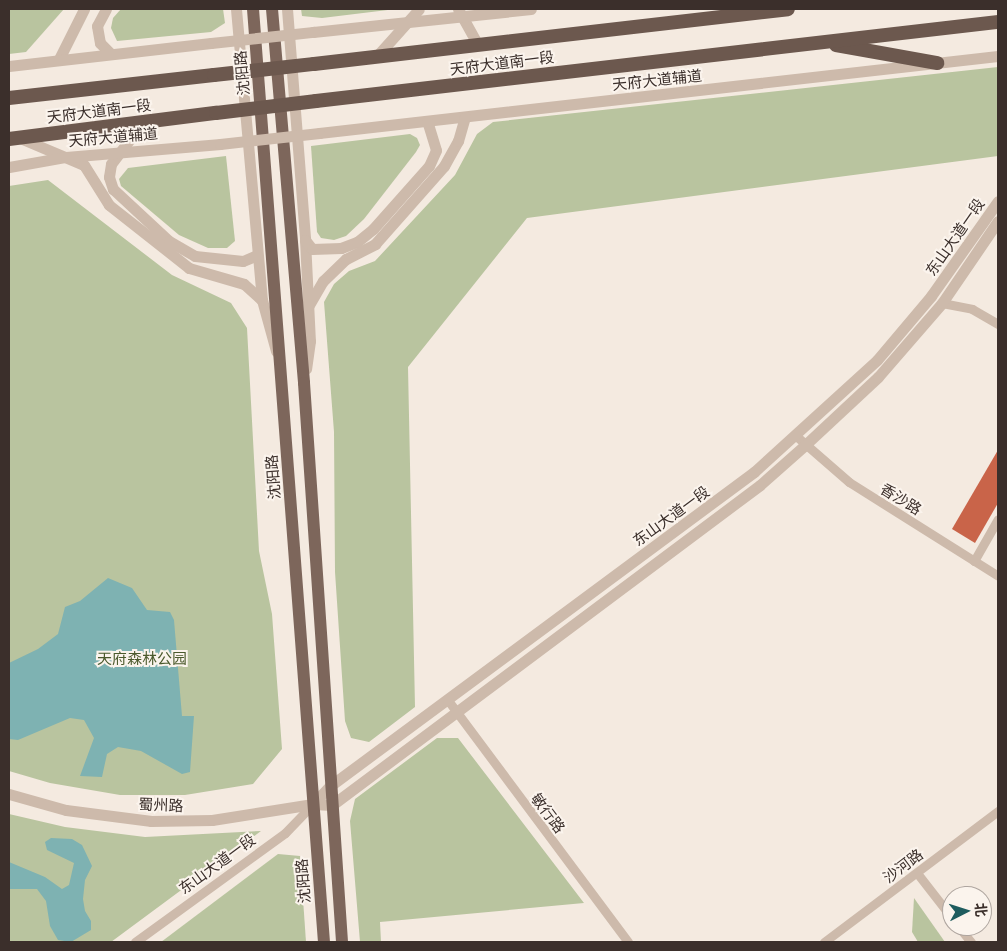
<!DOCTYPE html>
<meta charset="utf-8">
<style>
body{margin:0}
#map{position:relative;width:1007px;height:951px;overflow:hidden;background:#f4eae0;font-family:"Archivo Narrow","Noto Sans SC",sans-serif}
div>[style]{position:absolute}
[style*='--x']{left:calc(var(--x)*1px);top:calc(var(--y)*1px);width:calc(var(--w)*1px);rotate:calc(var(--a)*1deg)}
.green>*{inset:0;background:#b9c49f}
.water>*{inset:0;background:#7eb2b2}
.building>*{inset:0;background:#c96449}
.minor>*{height:9px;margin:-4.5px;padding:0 4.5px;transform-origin:4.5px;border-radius:4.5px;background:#cdbaab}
.tertiary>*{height:11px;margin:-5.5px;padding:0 5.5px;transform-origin:5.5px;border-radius:5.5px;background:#cdbaab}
.primary>*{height:12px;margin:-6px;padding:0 6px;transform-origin:6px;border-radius:6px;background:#7d665b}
.trunk>*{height:14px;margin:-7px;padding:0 7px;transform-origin:7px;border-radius:7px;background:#6c584e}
.tertiary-bridge>*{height:11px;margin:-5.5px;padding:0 5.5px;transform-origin:5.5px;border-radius:5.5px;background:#cdbaab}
.trunk-bridge>*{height:14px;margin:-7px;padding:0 7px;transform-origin:7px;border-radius:7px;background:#6c584e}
span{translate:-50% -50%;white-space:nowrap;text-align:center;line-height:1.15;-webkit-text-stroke:4px #fbf4ed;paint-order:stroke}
.street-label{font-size:15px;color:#3b2f2b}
.park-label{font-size:15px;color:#4b5a2d}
.frame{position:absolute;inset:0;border:10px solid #3b2f2b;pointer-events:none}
.north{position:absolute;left:942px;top:886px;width:50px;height:50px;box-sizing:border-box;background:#fbf4ed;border:1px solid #aea59f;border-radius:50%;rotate:85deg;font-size:14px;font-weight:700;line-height:20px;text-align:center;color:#3b2f2b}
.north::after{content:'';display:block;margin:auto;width:18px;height:22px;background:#1e5c5e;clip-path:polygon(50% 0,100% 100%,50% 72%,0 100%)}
</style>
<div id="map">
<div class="green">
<div style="clip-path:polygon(9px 9px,64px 9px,26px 52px,9px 54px)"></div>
<div style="clip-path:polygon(121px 9px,223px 9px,225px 23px,211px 32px,117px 41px,111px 28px,113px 18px)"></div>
<div style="clip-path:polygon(301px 9px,396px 9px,322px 18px,302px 16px)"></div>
<div style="clip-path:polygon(998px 67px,998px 156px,527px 218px,408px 367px,415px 707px,369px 742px,351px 738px,345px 721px,335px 572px,334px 432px,324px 302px,334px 284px,349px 271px,375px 261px,455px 175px,477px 134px,493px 122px)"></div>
<div style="clip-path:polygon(410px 134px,417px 138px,420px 145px,416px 152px,364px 219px,346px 236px,334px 240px,321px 238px,317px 232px,311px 146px)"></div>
<div style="clip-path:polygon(226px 156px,235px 241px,227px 248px,208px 248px,179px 235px,121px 186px,119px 179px,128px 168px)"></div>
<div style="clip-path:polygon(48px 180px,172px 275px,231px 303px,247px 328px,259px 551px,272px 614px,282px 749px,253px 784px,185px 795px,120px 795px,50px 783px,9px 771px,9px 186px)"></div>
<div style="clip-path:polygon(437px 738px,458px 738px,584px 903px,380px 922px,381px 942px,360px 942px,350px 821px,355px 799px)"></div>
<div style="clip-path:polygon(9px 814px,65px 827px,145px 837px,261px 831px,111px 942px,9px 942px)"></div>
<div style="clip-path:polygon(278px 854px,300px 856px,306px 942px,161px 942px)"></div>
<div style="clip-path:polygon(914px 898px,945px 942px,918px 942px,912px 932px)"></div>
</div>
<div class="water">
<div style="clip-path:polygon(108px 578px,132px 588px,147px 610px,170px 612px,174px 620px,182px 716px,194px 716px,190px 772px,182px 774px,141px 751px,118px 747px,107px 754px,102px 777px,80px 776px,94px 738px,84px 720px,70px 718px,18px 740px,9px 739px,9px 663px,38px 649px,58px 634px,65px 607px,80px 601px)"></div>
<div style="clip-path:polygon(51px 838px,72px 839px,82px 845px,92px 866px,85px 880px,83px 899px,85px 911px,91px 921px,91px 930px,71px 942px,58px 940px,50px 926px,46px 901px,37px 889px,9px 889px,9px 862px,45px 877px,62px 889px,69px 885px,74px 863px,47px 850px,45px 842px)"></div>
</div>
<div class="building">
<div style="clip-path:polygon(998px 450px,998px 503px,975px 543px,952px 529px)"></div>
</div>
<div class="minor">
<div style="--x:942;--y:303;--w:31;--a:11"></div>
<div style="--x:972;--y:309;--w:30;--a:30"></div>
<div style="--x:795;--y:435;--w:72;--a:41"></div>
<div style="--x:849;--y:482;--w:176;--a:32.2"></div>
<div style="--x:974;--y:561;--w:48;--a:-60.3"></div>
<div style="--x:447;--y:699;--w:303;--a:53.3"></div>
<div style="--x:917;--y:873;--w:57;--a:52.1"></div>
<div style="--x:958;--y:926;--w:21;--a:51"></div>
<div style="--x:135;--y:942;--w:185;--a:-36"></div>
<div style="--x:285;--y:833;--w:40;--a:-46"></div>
<div style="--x:824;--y:942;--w:218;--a:-37"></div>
</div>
<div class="tertiary">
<div style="--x:106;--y:9;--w:19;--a:118"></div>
<div style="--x:97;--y:26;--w:17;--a:80"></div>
<div style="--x:100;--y:43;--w:14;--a:45"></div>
<div style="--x:236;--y:9;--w:292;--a:84.9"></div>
<div style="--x:262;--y:300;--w:53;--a:74.6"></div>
<div style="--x:287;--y:9;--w:232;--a:85.5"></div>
<div style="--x:305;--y:240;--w:101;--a:87.2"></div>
<div style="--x:310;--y:341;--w:28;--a:98"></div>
<div style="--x:458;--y:9;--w:41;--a:60.9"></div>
<div style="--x:313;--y:32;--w:219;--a:-6"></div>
<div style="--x:376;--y:57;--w:64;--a:-48.1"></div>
<div style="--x:59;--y:59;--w:56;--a:-63.4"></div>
<div style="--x:9;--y:66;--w:203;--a:-6.5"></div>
<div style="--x:143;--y:122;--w:53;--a:127.3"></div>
<div style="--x:111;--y:164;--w:13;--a:99"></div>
<div style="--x:109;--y:177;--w:13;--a:72"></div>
<div style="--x:113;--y:189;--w:76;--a:42.9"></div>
<div style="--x:169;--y:241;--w:30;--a:30"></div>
<div style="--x:195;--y:256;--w:48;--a:5.9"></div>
<div style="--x:243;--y:261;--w:15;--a:-23"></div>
<div style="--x:319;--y:133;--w:683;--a:-6.47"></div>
<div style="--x:20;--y:138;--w:69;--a:22.9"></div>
<div style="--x:84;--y:165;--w:47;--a:58"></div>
<div style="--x:109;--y:205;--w:102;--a:38.2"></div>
<div style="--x:189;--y:268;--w:57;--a:16.2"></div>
<div style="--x:244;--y:284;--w:24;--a:42"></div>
<div style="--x:9;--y:167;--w:58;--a:-10"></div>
<div style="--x:66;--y:157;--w:155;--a:-4.8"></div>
<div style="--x:305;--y:240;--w:11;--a:52"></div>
<div style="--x:312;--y:249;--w:29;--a:-2"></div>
<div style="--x:341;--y:248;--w:17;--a:-21"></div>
<div style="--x:357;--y:242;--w:21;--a:-39"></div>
<div style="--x:373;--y:229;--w:84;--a:-48.4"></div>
<div style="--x:429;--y:166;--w:17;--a:-66"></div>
<div style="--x:436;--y:150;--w:30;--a:-107"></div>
<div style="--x:309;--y:305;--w:28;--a:-60"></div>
<div style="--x:323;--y:281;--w:32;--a:-44"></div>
<div style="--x:346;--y:259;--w:33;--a:-27"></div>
<div style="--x:375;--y:244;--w:104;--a:-48.5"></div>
<div style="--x:444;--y:166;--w:29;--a:-61"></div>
<div style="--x:458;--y:141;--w:25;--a:-74"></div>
<div style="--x:9;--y:794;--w:59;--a:15.7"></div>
<div style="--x:66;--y:810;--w:86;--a:7.4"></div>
<div style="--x:151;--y:821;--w:61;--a:-0.9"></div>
<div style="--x:212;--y:820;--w:102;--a:-9"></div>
<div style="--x:313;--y:804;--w:19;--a:3"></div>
<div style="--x:332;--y:805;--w:534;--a:-36.78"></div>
<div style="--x:760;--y:485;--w:59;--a:-41.6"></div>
<div style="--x:804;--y:446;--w:101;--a:-43"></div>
<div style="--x:878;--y:377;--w:98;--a:-49.1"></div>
<div style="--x:942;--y:303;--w:99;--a:-55.7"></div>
<div style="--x:313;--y:804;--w:25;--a:-47"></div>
<div style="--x:330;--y:786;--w:528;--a:-36.52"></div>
<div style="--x:754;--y:472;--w:166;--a:-42.3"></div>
<div style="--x:877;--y:360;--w:84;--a:-49.8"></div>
<div style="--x:931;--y:296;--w:116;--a:-54.8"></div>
</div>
<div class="primary">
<div style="--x:253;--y:9;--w:936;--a:85.65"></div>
<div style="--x:272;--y:9;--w:375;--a:85.1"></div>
<div style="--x:304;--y:383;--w:560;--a:86.11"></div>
</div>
<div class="trunk">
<div style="--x:836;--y:45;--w:103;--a:10.1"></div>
<div style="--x:314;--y:64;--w:477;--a:-6.6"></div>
<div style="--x:9;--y:98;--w:206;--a:-6.4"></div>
<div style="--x:316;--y:101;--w:687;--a:-6.61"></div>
<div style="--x:9;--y:139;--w:209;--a:-7.2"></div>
</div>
<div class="tertiary-bridge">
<div style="--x:211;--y:43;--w:103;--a:-6.2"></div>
<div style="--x:220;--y:144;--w:100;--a:-6.3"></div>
</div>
<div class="trunk-bridge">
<div style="--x:214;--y:75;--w:101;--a:-6.3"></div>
<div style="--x:216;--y:113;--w:101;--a:-6.8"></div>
</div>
<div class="street-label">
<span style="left:502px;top:63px;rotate:-7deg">天府大道南一段</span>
<span style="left:242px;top:73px;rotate:-95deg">沈阳路</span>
<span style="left:657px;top:80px;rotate:-6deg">天府大道辅道</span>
<span style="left:99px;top:111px;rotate:-7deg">天府大道南一段</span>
<span style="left:113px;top:137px;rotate:-5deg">天府大道辅道</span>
<span style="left:955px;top:237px;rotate:-55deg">东山大道一段</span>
<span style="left:273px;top:477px;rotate:-94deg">沈阳路</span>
<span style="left:901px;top:499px;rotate:32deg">香沙路</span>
<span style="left:671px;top:516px;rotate:-36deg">东山大道一段</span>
<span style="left:161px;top:805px;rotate:2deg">蜀州路</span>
<span style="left:548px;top:813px;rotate:53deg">敏行路</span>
<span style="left:217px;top:864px;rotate:-36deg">东山大道一段</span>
<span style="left:903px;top:866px;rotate:-37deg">沙河路</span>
<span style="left:303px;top:881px;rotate:-94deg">沈阳路</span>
</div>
<div class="park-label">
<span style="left:142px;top:659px">天府森林公园</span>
</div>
<div class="frame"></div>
<div class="north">北</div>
</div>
